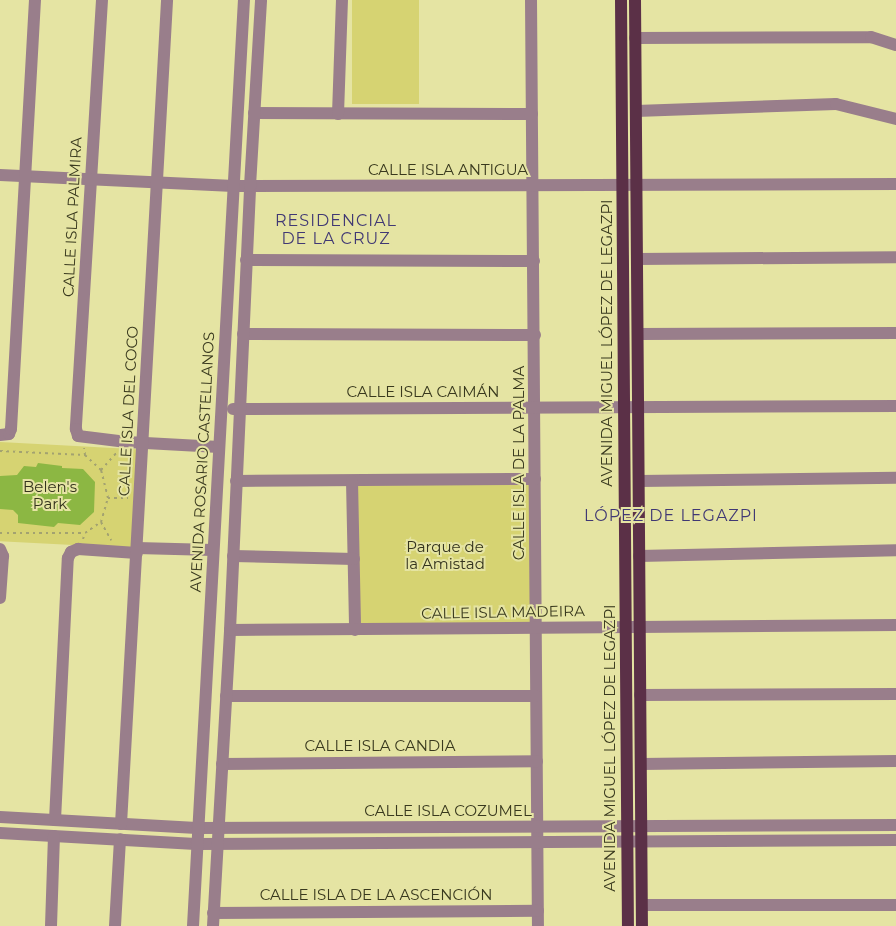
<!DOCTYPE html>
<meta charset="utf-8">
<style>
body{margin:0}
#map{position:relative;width:896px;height:926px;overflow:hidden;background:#e5e4a3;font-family:Montserrat,sans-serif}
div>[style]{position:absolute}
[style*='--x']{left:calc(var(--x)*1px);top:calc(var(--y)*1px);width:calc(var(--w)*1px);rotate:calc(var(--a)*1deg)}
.green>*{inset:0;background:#d6d372;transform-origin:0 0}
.building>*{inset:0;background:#8cb743}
.path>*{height:2px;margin-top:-1px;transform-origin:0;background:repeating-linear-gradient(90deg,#a3a270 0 2.5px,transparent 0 6.5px)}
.minor>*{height:12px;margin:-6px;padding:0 6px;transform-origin:6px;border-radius:6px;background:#997e8b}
.major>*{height:12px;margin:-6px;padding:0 6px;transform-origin:6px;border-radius:6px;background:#5b3047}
span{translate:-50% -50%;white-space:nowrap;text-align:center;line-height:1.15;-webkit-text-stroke:4px #e5e4a3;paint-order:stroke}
.street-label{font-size:15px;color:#39391e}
.park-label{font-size:15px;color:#34331d}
.neighbourhood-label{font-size:16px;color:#403874;letter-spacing:1px}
</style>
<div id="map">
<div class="green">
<div style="left:352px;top:0;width:67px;height:104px"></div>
<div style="left:0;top:442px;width:137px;height:99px;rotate:3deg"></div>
<div style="left:532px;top:482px;width:143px;height:177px;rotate:90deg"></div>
</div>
<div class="building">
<div style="clip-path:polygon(38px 463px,62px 466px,62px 468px,83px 469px,95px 482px,94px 512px,80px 525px,58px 523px,54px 527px,18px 523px,18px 515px,13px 510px,0 509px,0 476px,17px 475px,24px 466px,36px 467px)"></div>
</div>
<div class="path">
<div style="--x:0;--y:451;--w:85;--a:2.7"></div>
<div style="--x:101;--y:470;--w:25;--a:-48"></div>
<div style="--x:108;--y:498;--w:20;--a:0"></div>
<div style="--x:101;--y:522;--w:21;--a:61"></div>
<div style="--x:0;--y:533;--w:85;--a:0"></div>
<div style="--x:83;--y:539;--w:6;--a:-72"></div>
<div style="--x:85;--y:533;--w:19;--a:-35"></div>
<div style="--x:101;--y:522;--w:25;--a:-74"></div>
<div style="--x:108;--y:498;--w:29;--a:-104"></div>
<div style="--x:101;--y:470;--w:22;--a:-137"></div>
<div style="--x:85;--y:455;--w:7;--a:-98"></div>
</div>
<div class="minor">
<div style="--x:102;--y:0;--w:430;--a:93.5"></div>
<div style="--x:76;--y:429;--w:7;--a:74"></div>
<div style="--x:78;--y:436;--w:49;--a:7"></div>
<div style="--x:127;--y:442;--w:92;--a:3.1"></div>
<div style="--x:531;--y:0;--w:926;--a:89.57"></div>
<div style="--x:635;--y:38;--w:236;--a:-0.2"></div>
<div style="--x:871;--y:37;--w:26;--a:18"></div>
<div style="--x:636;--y:111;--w:200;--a:-2"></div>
<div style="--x:836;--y:104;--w:62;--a:14"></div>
<div style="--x:254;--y:113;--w:278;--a:0.2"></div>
<div style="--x:338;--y:114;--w:114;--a:-88"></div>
<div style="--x:0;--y:175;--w:234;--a:2.7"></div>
<div style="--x:234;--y:186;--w:662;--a:-0.17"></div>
<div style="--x:637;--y:259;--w:259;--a:-0.4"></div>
<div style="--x:246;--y:260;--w:288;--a:0.2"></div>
<div style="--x:243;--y:334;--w:292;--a:0.2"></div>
<div style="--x:638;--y:334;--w:258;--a:-0.2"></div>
<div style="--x:233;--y:409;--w:663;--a:-0.26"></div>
<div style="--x:0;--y:435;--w:9;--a:-6"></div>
<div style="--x:9;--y:434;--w:5;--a:-68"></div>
<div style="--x:11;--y:429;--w:430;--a:-86.8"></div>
<div style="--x:236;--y:481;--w:299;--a:-0.4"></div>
<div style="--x:352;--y:481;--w:149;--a:88.8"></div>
<div style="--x:639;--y:481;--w:257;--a:-0.7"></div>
<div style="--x:137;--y:548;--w:76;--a:1.5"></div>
<div style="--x:0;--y:549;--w:8;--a:67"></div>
<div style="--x:3;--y:556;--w:42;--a:94.1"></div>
<div style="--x:233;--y:556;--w:121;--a:1.4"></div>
<div style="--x:639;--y:556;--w:257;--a:-1.3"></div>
<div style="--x:230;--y:630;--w:666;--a:-0.43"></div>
<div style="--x:640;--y:695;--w:256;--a:-0.2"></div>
<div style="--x:226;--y:696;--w:310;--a:0"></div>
<div style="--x:222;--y:764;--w:315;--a:-0.5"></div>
<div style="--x:641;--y:764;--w:255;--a:-0.7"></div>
<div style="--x:0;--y:817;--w:197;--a:3.2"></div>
<div style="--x:197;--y:828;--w:699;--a:-0.25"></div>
<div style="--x:55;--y:820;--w:262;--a:-87.2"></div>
<div style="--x:68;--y:558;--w:7;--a:-63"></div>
<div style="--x:71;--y:552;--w:8;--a:-23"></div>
<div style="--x:78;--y:549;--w:59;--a:3.9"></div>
<div style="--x:121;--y:824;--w:825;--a:-86.8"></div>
<div style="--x:0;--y:833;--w:196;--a:3.2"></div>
<div style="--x:196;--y:844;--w:700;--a:-0.33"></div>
<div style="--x:642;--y:905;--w:254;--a:0"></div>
<div style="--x:213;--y:913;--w:325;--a:-0.4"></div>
<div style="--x:51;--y:926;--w:90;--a:-88.1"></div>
<div style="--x:115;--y:926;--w:87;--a:-86.7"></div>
<div style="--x:193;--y:926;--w:927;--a:-86.85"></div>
<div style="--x:213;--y:926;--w:296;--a:-86.7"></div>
<div style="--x:230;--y:630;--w:444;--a:-87.4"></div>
<div style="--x:250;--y:186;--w:186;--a:-86.6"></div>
</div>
<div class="major">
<div style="--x:621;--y:0;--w:926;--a:89.57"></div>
<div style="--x:635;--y:0;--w:926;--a:89.57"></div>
</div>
<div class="street-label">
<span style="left:448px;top:170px">CALLE ISLA ANTIGUA</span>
<span style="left:72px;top:217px;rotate:-87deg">CALLE ISLA PALMIRA</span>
<span style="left:607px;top:343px;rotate:-90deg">AVENIDA MIGUEL LÓPEZ DE LEGAZPI</span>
<span style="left:423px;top:392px">CALLE ISLA CAIMÁN</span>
<span style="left:128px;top:411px;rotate:-87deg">CALLE ISLA DEL COCO</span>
<span style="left:202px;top:462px;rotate:-87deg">AVENIDA ROSARIO CASTELLANOS</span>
<span style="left:519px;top:463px;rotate:-90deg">CALLE ISLA DE LA PALMA</span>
<span style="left:503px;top:612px;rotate:-1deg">CALLE ISLA MADEIRA</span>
<span style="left:380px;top:746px">CALLE ISLA CANDIA</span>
<span style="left:610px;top:748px;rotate:-90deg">AVENIDA MIGUEL LÓPEZ DE LEGAZPI</span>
<span style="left:448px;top:811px">CALLE ISLA COZUMEL</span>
<span style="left:376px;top:895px">CALLE ISLA DE LA ASCENCIÓN</span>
</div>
<div class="park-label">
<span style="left:50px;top:495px">Belen's<br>Park</span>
<span style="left:445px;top:555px">Parque de<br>la Amistad</span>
</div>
<div class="neighbourhood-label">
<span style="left:336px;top:230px">RESIDENCIAL<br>DE LA CRUZ</span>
<span style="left:671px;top:516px">LÓPEZ DE LEGAZPI</span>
</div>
</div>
